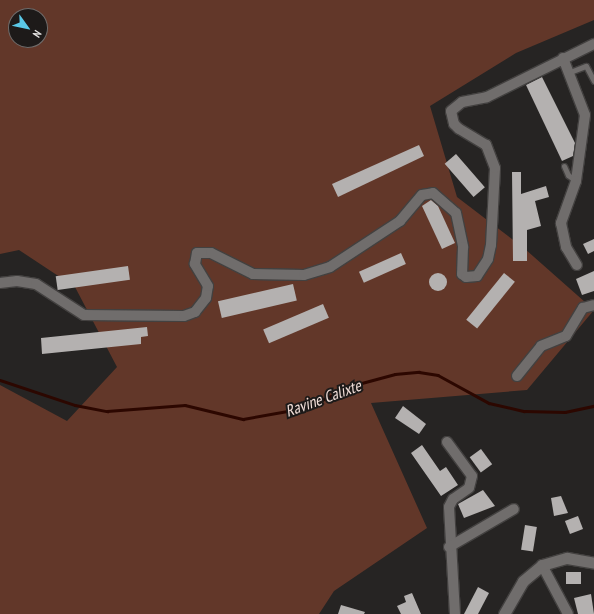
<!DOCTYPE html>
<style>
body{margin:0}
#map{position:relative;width:594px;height:614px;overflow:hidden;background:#262423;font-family:"PT Sans Narrow",sans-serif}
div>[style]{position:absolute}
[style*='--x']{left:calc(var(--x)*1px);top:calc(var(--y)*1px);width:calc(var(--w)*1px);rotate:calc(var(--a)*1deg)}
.green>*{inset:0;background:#623729}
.stream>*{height:2.5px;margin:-1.25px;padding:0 1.25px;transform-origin:1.25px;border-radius:1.25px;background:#2c0700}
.building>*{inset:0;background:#b4b1b0;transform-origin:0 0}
.round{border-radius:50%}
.roads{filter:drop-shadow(1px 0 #434140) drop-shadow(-1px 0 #434140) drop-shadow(0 1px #434140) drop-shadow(0 -1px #434140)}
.service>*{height:5px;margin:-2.5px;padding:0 2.5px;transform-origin:2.5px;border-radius:2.5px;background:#706d6c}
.minor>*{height:10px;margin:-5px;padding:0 5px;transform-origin:5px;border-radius:5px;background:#706d6c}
.secondary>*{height:11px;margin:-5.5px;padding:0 5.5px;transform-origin:5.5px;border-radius:5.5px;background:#706d6c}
span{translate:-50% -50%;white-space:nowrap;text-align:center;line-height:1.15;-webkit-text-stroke:4px #1d1a19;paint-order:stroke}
.water-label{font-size:16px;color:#f2dfd9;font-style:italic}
.north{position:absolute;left:8px;top:8px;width:40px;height:40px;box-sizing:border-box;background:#1d1a19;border:1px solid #6e6b6a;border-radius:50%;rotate:123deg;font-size:11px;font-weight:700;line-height:16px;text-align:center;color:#e7e5e4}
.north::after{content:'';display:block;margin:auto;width:14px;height:18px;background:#5ac8e6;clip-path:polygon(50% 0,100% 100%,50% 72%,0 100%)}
</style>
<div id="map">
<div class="green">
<div style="clip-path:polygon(evenodd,0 0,594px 0,594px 20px,516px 53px,430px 106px,457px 197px,525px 249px,594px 310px,527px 390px,371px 403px,427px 528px,334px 591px,319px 614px,0 614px,0 385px,67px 421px,117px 367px,75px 287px,19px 250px,0 254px,0 0,16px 16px,40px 16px,40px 40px,16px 40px,16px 16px)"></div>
</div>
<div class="stream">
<div style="--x:0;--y:380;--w:79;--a:18.4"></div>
<div style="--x:75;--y:405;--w:33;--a:11"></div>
<div style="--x:107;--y:411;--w:78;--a:-4.4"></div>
<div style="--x:185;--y:405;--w:60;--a:13.6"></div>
<div style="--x:243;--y:419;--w:62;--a:-10.2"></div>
<div style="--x:304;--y:408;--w:59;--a:-24"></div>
<div style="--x:358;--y:384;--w:38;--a:-15"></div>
<div style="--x:395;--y:374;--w:24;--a:-5"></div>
<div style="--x:419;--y:372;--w:19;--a:9"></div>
<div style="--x:438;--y:375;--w:58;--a:28.8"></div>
<div style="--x:489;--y:403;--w:36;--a:13"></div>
<div style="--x:524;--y:411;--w:41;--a:1.4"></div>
<div style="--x:565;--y:412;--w:30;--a:-12"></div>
</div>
<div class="building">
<div style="clip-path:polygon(542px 77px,575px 143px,573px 156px,562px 161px,526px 85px)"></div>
<div style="clip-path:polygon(419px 145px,424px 156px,338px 197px,332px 184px)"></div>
<div style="left:456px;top:154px;width:44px;height:15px;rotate:49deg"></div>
<div style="clip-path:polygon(512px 172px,521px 172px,521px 194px,546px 186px,549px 197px,535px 201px,541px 226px,527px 230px,527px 261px,513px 261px)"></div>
<div style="clip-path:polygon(431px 200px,438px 206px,455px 243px,442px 249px,422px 206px)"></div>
<div style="clip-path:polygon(594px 239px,594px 251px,588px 254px,583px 244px)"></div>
<div style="left:401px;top:253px;width:12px;height:46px;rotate:66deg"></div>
<div style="left:128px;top:266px;width:14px;height:73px;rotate:82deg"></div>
<div style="clip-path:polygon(594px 271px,594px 291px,582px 295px,576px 279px)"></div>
<div style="left:504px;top:273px;width:14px;height:60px;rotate:39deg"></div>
<div class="round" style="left:429px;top:273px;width:18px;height:18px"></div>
<div style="left:293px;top:284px;width:17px;height:77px;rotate:77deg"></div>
<div style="left:323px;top:304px;width:15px;height:65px;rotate:67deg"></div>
<div style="clip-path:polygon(147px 327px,148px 336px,141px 337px,141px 344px,42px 354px,41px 338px)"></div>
<div style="clip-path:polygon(403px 406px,426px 424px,419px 434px,395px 418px)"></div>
<div style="clip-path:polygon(422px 445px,440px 471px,446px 467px,458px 485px,441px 496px,411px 453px)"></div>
<div style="left:481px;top:449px;width:19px;height:14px;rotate:54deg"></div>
<div style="clip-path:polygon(483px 490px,495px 506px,464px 518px,458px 504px)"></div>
<div style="clip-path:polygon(561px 496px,568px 513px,554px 516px,551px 498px)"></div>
<div style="left:578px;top:516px;width:14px;height:14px;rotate:69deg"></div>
<div style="left:525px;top:525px;width:12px;height:25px;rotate:9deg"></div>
<div style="left:581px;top:572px;width:12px;height:15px;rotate:90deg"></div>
<div style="clip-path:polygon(478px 587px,489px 593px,478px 614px,464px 614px)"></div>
<div style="clip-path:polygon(412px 593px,421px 614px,401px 614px,397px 606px,406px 602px,404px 596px)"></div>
<div style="clip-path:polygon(591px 594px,594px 614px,578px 614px,574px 598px)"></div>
<div style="clip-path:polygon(341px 605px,365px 612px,364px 614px,338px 614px)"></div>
</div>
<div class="roads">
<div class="service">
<div style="--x:570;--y:72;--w:17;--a:-21"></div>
<div style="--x:586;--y:66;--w:17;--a:62"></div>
<div style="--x:564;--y:166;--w:10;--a:66"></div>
<div style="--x:568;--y:175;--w:10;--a:37"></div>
</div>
<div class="minor">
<div style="--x:563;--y:58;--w:61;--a:68.9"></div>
<div style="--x:585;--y:115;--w:67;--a:97.8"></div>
<div style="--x:576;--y:181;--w:45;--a:109.7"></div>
<div style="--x:561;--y:223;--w:25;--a:78"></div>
<div style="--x:566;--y:247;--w:21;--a:59"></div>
<div style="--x:0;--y:283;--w:17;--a:-7"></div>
<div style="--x:17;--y:281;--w:19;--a:9"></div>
<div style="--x:36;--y:284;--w:57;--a:32.9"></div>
<div style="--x:84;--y:315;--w:100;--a:0.6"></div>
<div style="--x:184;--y:316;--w:12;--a:-20"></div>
<div style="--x:195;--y:312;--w:18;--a:-52"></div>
<div style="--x:206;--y:298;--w:12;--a:-81"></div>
<div style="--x:208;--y:286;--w:26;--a:-121"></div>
<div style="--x:195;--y:264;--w:11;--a:-80"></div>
<div style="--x:197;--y:253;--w:14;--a:0"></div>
<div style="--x:211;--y:253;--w:47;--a:26.6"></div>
<div style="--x:253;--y:274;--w:51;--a:1.1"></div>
<div style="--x:304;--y:275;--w:27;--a:-17"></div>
<div style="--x:330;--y:267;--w:84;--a:-33.3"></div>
<div style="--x:400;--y:221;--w:34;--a:-50"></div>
<div style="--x:422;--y:195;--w:11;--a:-10"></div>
<div style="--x:433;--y:193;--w:30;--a:41"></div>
<div style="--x:456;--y:213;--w:35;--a:78"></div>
<div style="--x:463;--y:247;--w:27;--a:92"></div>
<div style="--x:462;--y:274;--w:5;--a:37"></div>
<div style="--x:466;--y:277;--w:11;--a:-5"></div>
<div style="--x:477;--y:276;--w:20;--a:-57"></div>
<div style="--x:488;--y:259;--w:14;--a:-78"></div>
<div style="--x:491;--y:245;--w:77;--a:-87"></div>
<div style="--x:495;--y:168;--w:25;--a:-111"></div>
<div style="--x:486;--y:145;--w:31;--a:-149"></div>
<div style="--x:459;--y:129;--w:7;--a:-135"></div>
<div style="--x:454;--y:124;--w:13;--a:-103"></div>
<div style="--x:451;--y:111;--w:14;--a:-39"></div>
<div style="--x:462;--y:102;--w:25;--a:-11"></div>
<div style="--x:487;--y:97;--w:119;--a:-26.4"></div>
<div style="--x:517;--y:376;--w:38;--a:-51"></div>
<div style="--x:541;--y:346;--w:27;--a:-22"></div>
<div style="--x:566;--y:336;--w:33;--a:-59"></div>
<div style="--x:583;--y:308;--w:11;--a:-15"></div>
<div style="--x:447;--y:442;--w:42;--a:53.7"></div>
<div style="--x:472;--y:476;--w:12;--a:104"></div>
<div style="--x:469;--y:488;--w:19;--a:145"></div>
<div style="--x:453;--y:499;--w:9;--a:117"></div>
<div style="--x:449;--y:507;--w:107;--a:86.8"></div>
<div style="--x:449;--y:547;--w:75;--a:-30.3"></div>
<div style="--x:542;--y:565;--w:55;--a:62"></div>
</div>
<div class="secondary">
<div style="--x:504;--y:614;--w:38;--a:-60"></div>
<div style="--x:523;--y:581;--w:25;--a:-40"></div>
<div style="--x:542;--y:565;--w:26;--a:-16"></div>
<div style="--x:567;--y:558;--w:27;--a:10"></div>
</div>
</div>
<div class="water-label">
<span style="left:323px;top:398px;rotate:-20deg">Ravine Calixte</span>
</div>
<div class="north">N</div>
</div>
